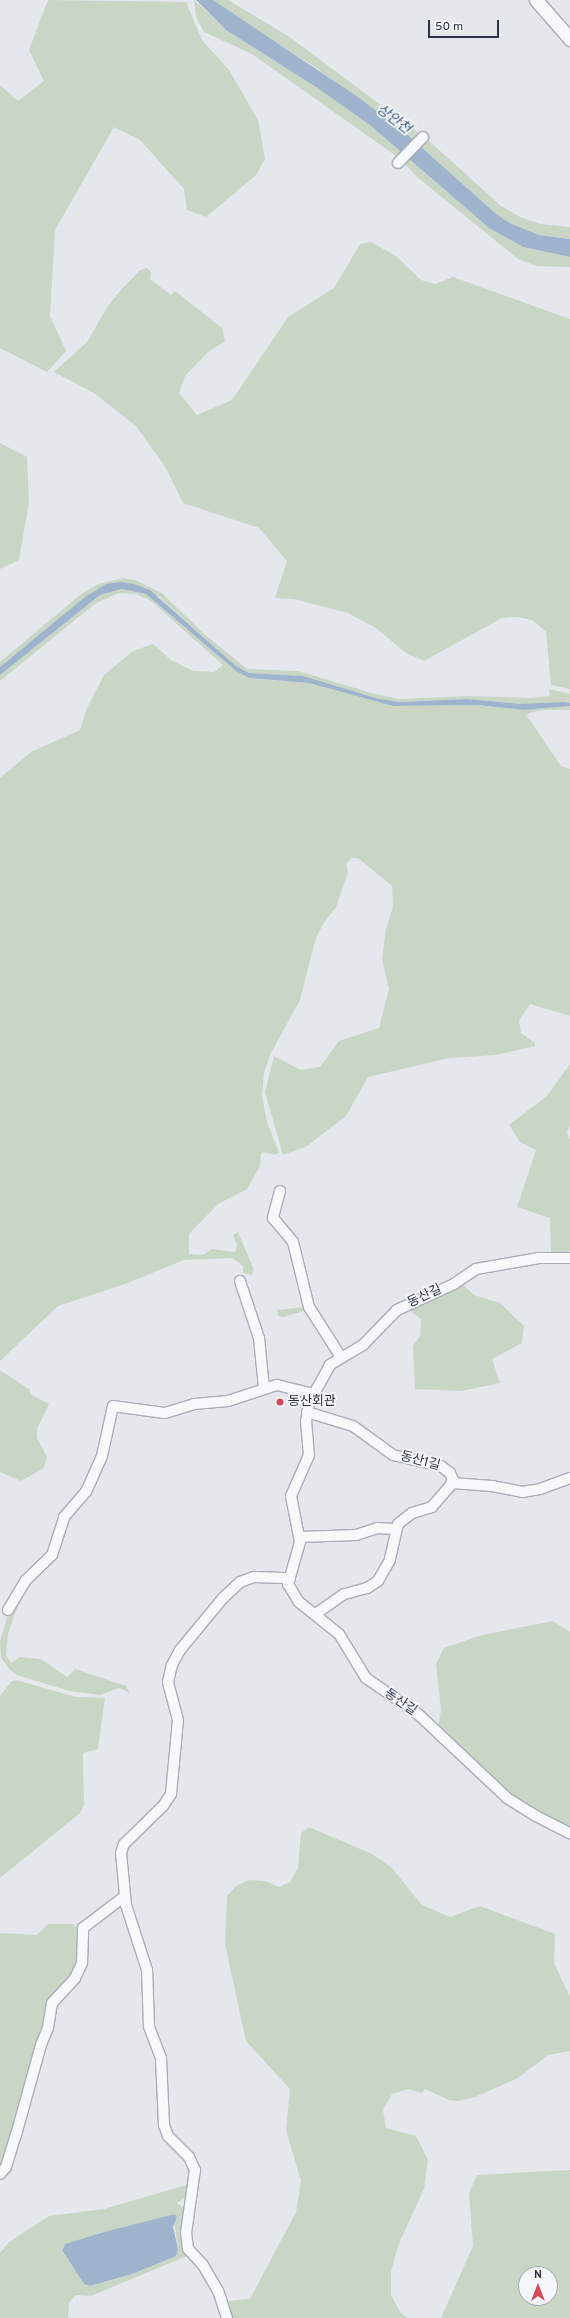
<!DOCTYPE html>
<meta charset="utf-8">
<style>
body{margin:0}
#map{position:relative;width:570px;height:2318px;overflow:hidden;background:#e4e7ec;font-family:Overpass,"Noto Sans KR",sans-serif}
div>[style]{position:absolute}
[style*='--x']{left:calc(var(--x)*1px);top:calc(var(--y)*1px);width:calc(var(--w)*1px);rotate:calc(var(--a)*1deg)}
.green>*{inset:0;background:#c9d6c5}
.water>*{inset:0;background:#9fb4cc}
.roads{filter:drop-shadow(1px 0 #a9aeb7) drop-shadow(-1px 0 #a9aeb7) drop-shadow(0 1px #a9aeb7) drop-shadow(0 -1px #a9aeb7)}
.minor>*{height:10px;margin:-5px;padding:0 5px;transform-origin:5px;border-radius:5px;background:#f7f8fa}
.tertiary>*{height:13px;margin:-6.5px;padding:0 6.5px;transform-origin:6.5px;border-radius:6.5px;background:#f7f8fa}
.dots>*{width:11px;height:11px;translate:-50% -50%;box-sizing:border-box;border:2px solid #f4f6f9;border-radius:50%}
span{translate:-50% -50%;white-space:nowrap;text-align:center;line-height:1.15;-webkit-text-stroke:3.5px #f4f6f9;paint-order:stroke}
.street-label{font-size:13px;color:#2b3445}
.poi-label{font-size:13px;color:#2b3445}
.left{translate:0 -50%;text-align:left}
.water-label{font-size:14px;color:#34527a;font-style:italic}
.north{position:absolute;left:518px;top:2266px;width:40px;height:40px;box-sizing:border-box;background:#f4f6f9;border:1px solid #a4a8b1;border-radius:50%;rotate:0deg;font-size:11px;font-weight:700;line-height:16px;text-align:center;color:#2b3445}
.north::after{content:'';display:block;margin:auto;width:14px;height:18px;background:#d1495b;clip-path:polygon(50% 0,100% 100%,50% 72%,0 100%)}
.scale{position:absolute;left:428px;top:20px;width:71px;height:18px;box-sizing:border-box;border:2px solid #2b3445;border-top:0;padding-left:5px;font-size:12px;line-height:14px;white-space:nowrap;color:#2b3445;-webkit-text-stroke:3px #f4f6f9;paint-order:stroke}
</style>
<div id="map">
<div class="green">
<div style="clip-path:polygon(48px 0,186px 2px,202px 40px,229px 70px,258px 120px,265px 159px,256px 175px,206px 217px,187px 210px,184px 189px,140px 140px,114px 127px,55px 230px,50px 316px,66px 351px,47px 372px,0 348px,0 85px,18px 101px,44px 81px,29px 50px)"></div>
<div style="clip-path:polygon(194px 0,226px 30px,319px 89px,371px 126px,489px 228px,523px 247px,570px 257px,570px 267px,536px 266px,518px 259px,417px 177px,399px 158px,252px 54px,204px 32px,196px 16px)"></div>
<div style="clip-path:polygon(213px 0,228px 0,288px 36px,428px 140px,501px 206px,520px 217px,540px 224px,570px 227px,570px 239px,539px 235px,510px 223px,495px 213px,409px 136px,312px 65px,234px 16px)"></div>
<div style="clip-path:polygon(371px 242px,396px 256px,421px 280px,435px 284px,453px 277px,570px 319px,570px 689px,551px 685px,546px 632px,532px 620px,517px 617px,502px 618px,424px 661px,406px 653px,376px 628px,348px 613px,294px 599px,275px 598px,287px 561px,259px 528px,183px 503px,166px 468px,136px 426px,94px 393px,54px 372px,87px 342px,108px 306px,120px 291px,140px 270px,147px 268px,151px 272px,150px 279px,171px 295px,175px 291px,222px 328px,225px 341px,208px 352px,185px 376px,179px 393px,197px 415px,232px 400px,288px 317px,334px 288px,360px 244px)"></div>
<div style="clip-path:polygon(0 443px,27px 457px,29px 502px,19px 560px,0 569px)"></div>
<div style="clip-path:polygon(124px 578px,135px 580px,162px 593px,203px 633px,247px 669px,298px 671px,375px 694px,399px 699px,469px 696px,529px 698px,549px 696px,550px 689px,570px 694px,570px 703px,520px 704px,467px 699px,400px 702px,379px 699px,302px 676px,249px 673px,236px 666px,158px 596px,120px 582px,97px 589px,0 667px,0 662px,81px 594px,98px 584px)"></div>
<div style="clip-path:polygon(122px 589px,146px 594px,236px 671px,256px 679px,309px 683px,393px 706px,477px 705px,524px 710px,570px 706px,570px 710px,542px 710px,529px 713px,527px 716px,561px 766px,570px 769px,570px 1016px,530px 1004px,519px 1021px,521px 1033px,535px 1043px,535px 1046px,496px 1055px,449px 1058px,368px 1077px,346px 1116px,307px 1146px,283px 1155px,265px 1092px,274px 1056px,301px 1070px,320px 1067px,339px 1041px,379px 1028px,389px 989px,382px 959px,386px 929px,393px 907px,392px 886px,358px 858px,352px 858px,346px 864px,348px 872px,336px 907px,323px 924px,316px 938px,300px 1000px,271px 1053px,264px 1072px,262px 1096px,267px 1122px,279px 1153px,275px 1155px,263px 1152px,261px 1154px,260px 1166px,247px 1189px,218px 1204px,189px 1234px,189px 1254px,203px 1255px,212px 1249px,235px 1252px,237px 1245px,233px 1235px,238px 1232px,254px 1270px,252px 1275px,243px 1273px,243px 1266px,232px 1258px,184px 1260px,125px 1284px,58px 1306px,0 1361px,0 778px,31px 752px,80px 730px,87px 708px,104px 675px,133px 651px,153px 644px,171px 660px,193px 671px,214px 672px,223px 665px,150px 600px,136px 594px,119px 593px,96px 603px,0 681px,0 675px,100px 595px)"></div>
<div style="clip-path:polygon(570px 1064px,570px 1125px,567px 1133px,570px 1140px,570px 1250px,568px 1253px,551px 1253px,550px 1218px,517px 1207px,536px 1150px,520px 1142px,509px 1125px,547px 1096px)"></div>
<div style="clip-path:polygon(463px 1285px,474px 1295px,500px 1303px,524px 1326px,522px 1343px,492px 1359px,500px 1383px,461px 1391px,415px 1389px,413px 1346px,420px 1336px,421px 1319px,408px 1309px)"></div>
<div style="clip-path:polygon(305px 1307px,307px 1310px,283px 1317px,278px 1316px,277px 1310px)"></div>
<div style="clip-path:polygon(0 1370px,30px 1390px,30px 1394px,49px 1404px,37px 1429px,37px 1438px,47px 1457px,44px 1468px,21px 1481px,0 1472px)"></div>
<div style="clip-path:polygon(28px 1582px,31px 1584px,19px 1602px,8px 1634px,6px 1655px,11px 1663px,20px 1657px,41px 1659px,67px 1677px,75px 1669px,126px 1686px,130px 1693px,119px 1688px,100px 1695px,69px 1691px,17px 1675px,9px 1669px,1px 1657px,0 1642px,9px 1611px)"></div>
<div style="clip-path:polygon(553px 1621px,570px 1632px,570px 1828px,508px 1794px,438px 1728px,441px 1710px,436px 1664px,444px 1648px,482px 1635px)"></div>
<div style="clip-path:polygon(16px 1680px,76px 1697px,105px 1698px,98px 1749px,83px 1753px,84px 1805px,80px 1813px,0 1878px,0 1696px,12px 1681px)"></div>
<div style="clip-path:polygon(309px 1827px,372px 1854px,391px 1867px,422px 1905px,450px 1917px,480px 1906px,555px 1934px,554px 1963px,570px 1997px,570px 2051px,548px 2055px,518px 2078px,475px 2097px,458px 2101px,449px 2100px,425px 2089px,422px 2093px,408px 2089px,392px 2094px,383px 2110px,386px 2128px,416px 2136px,428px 2160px,424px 2189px,399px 2243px,391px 2272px,391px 2295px,400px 2312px,407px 2318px,222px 2318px,226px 2301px,250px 2299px,296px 2212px,301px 2181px,286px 2130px,290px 2089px,246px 2041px,225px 1944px,227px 1896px,236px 1886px,249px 1880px,265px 1881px,279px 1887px,290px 1882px,298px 1868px,301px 1833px)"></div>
<div style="clip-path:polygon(48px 1924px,73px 1924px,77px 1928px,80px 1935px,76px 1973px,53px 1998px,0 2171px,0 1933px,37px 1935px)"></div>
<div style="clip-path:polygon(evenodd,570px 2170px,570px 2318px,441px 2318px,473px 2246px,469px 2193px,477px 2175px,570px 2170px,526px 2274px,550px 2274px,550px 2298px,526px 2298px,526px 2274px)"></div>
<div style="clip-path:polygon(evenodd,193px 2183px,186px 2196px,177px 2203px,185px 2209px,189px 2255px,91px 2296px,76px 2295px,69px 2302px,68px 2318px,0 2318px,0 2253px,9px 2242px,49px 2216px,104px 2209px,193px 2183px,174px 2221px,178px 2249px,132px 2274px,90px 2286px,84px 2284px,62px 2250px,64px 2245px,104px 2232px,174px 2221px)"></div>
</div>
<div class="water">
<div style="clip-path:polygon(196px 0,213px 0,358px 97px,409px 136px,495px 213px,510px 223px,539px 235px,570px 239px,570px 257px,523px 247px,489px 228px,371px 126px,319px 89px,226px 30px)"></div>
<div style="clip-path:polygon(120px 582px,134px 584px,150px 590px,236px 666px,249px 673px,303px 676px,379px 699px,400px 702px,467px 699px,520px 704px,564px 702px,570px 703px,570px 706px,524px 710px,477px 705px,393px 706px,309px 683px,249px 678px,236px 671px,146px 594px,122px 589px,100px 595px,0 675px,0 667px,85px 597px,106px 584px)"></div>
<div style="clip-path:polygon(175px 2214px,177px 2217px,173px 2227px,178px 2249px,176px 2256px,132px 2274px,90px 2286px,84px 2284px,62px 2250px,65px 2244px,104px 2232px)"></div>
</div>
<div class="roads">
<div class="minor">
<div style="--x:398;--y:163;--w:36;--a:-46"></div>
<div style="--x:280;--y:1191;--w:28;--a:105"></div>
<div style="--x:273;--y:1218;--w:31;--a:50"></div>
<div style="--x:293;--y:1242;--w:67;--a:76.2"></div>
<div style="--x:309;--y:1307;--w:59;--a:57.4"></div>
<div style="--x:570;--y:1258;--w:31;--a:180"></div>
<div style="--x:539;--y:1258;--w:64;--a:170.1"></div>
<div style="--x:476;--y:1269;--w:27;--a:146"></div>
<div style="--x:454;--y:1284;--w:63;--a:155.5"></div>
<div style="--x:397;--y:1310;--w:49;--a:134.2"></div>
<div style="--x:363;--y:1345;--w:39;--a:149"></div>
<div style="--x:330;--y:1365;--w:43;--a:118.9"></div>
<div style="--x:309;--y:1403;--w:18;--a:99"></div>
<div style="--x:306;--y:1421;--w:34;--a:85"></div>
<div style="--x:309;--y:1455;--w:45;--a:113.7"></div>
<div style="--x:291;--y:1496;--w:47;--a:78.9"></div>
<div style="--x:300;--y:1542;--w:44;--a:105.9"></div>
<div style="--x:288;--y:1584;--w:21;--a:59"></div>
<div style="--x:299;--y:1602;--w:51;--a:38.7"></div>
<div style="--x:339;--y:1634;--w:52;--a:58.5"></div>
<div style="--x:366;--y:1678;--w:63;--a:34.7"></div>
<div style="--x:418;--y:1714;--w:122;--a:43.3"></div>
<div style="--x:507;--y:1798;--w:34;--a:32"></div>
<div style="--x:536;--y:1816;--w:38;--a:27"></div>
<div style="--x:240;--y:1281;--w:60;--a:71.6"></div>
<div style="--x:259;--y:1338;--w:50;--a:84.3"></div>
<div style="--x:307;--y:1412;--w:48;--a:16.9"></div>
<div style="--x:353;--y:1426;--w:49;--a:35.9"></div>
<div style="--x:393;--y:1455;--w:49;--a:12.9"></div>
<div style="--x:441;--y:1466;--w:11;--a:38"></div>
<div style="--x:450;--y:1473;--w:8;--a:67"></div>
<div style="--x:453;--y:1480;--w:7;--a:117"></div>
<div style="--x:450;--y:1486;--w:28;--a:131"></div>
<div style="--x:432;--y:1507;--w:21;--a:163"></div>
<div style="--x:412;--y:1513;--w:18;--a:142"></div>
<div style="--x:398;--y:1524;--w:37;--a:103"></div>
<div style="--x:390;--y:1560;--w:24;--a:120"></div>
<div style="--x:378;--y:1581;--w:13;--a:148"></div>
<div style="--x:367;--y:1588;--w:24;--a:165"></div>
<div style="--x:344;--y:1594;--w:35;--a:145"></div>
<div style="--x:452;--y:1483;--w:40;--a:4.3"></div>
<div style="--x:492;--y:1486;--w:31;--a:11"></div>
<div style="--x:522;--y:1492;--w:18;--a:-9"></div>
<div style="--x:540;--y:1489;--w:32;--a:-20"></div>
<div style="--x:300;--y:1537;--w:56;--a:-2"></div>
<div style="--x:356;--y:1535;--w:22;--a:-18"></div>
<div style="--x:377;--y:1528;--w:19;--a:3"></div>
<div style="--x:8;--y:1610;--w:35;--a:-59"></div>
<div style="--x:26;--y:1580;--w:36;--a:-44"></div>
<div style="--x:52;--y:1555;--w:40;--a:-72"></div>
<div style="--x:64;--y:1517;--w:33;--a:-49"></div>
<div style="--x:86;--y:1492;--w:39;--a:-66"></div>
<div style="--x:102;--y:1456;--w:51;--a:-77.6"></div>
<div style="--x:113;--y:1406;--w:52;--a:7.7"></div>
<div style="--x:165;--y:1413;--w:30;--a:-17"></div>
<div style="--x:194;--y:1404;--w:34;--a:-5"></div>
<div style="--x:228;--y:1401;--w:52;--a:-18.1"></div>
<div style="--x:277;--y:1385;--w:36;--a:14"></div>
<div style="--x:0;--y:2174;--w:9;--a:-49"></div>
<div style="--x:6;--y:2167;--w:34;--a:-73"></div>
<div style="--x:16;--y:2135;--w:93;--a:-74.5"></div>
<div style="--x:41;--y:2045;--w:18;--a:-68"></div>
<div style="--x:48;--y:2028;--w:25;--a:-81"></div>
<div style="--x:52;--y:2003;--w:34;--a:-47"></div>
<div style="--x:75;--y:1978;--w:17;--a:-65"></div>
<div style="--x:82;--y:1963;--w:35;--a:-88"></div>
<div style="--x:83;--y:1928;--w:53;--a:-37.3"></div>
<div style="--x:227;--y:2318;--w:28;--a:-108"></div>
<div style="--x:218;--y:2291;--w:30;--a:-120"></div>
<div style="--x:203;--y:2265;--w:22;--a:-133"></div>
<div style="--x:188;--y:2249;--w:16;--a:-97"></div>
<div style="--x:186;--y:2233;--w:64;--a:-81.9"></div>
<div style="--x:195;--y:2170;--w:14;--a:-115"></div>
<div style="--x:189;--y:2157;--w:30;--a:-135"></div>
<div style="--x:168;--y:2136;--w:12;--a:-110"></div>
<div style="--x:164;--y:2125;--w:67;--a:-92.6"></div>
<div style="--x:161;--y:2058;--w:34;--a:-111"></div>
<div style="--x:149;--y:2026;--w:56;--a:-92"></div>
<div style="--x:147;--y:1970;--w:68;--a:-107.9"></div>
<div style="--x:126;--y:1905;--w:52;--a:-95.5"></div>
<div style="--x:121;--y:1853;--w:9;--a:-72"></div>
<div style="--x:124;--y:1844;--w:54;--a:-44.3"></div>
<div style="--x:163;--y:1806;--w:14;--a:-56"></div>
<div style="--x:171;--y:1794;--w:74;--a:-84.6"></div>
<div style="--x:178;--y:1720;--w:39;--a:-105"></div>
<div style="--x:168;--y:1682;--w:17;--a:-77"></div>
<div style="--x:172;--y:1665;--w:17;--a:-62"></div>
<div style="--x:180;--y:1650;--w:67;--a:-50.4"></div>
<div style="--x:223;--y:1598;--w:23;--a:-43"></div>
<div style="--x:240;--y:1582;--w:15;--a:-20"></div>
<div style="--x:254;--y:1577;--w:36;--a:2"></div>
</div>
<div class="tertiary">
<div style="--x:536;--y:0;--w:52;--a:48.9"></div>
</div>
</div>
<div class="dots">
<div style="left:280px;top:1402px;background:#d1495b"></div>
</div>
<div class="street-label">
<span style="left:425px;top:1297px;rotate:-25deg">동산길</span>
<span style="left:420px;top:1462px;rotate:15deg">동산1길</span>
<span style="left:400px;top:1703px;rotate:35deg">동산길</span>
</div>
<div class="poi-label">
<span class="left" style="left:288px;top:1402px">동산회관</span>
</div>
<div class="water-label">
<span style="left:393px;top:120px;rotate:37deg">상안천</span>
</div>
<div class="north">N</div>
<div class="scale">50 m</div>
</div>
